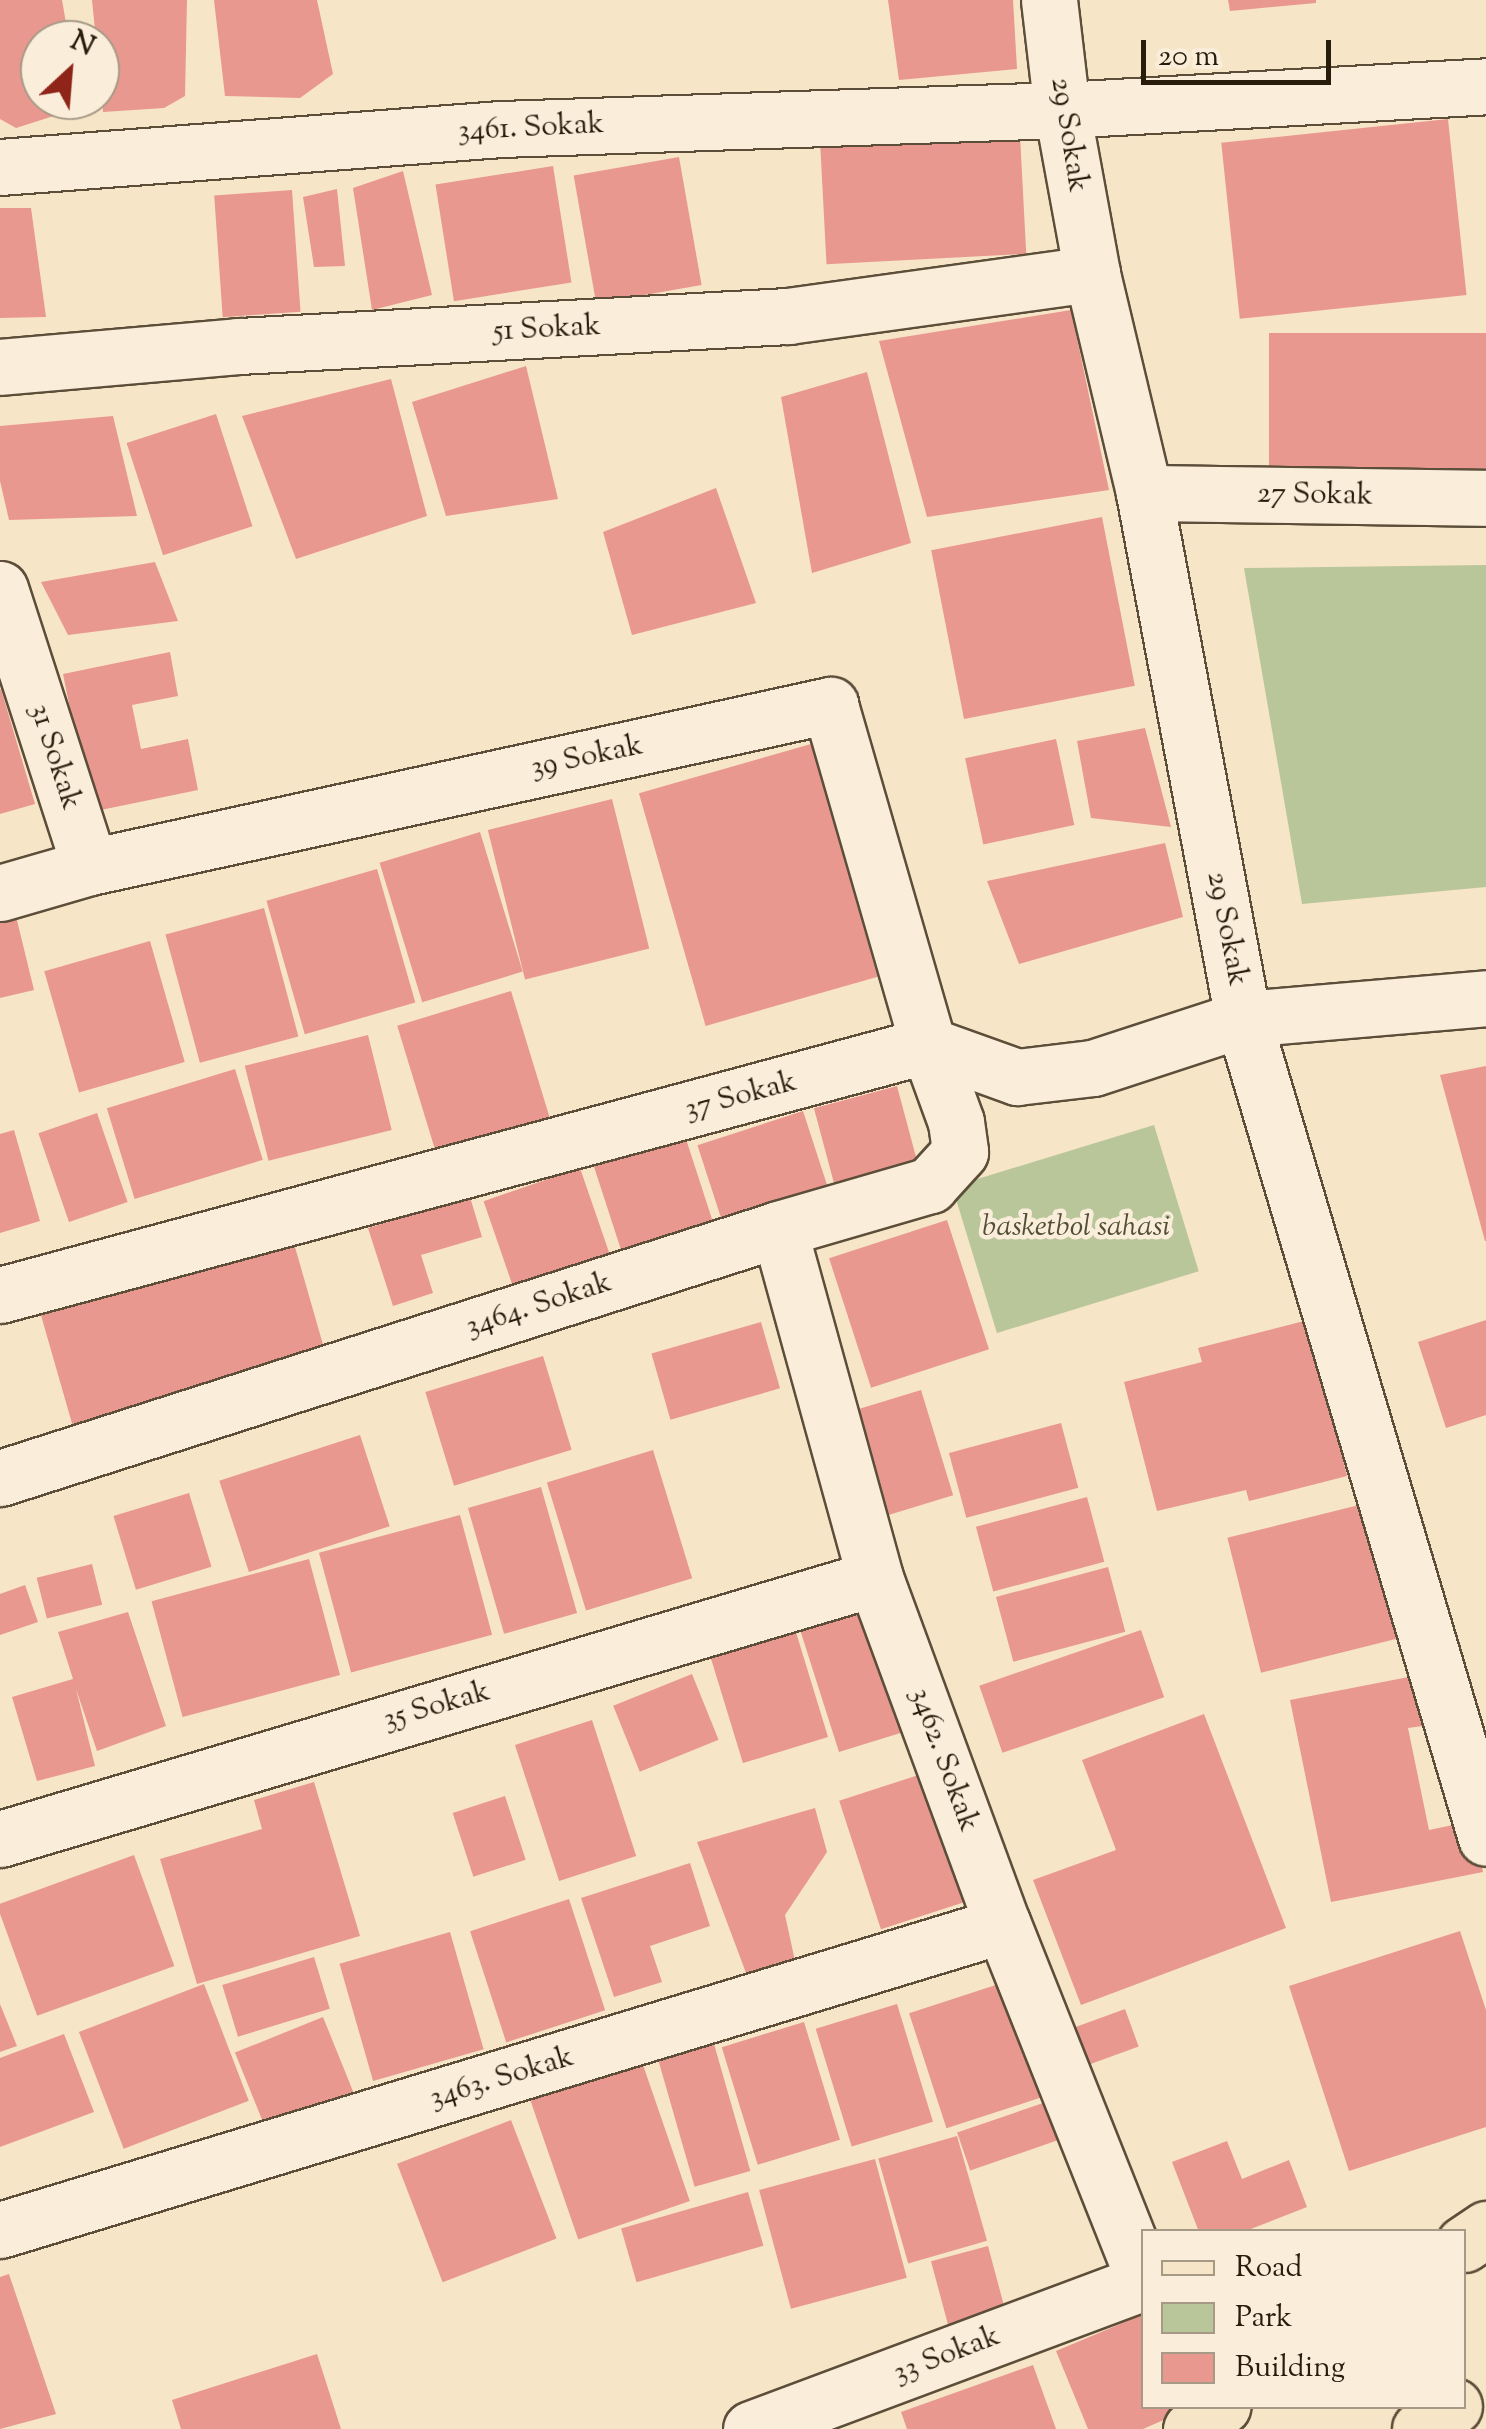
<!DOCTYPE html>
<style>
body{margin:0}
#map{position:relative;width:1486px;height:2429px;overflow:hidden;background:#f7e5c7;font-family:"Sorts Mill Goudy",serif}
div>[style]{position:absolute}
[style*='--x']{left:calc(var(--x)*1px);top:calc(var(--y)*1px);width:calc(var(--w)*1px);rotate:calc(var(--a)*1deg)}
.green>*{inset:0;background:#b8c699;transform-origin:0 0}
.building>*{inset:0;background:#e9988f;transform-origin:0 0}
.roads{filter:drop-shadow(2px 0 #5c4e39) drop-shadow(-2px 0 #5c4e39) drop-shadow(0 2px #5c4e39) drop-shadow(0 -2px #5c4e39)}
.minor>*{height:55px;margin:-27.5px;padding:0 27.5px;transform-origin:27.5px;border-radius:27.5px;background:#faeedb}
.major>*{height:55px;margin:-27.5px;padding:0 27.5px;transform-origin:27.5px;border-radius:27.5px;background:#f7e5c7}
span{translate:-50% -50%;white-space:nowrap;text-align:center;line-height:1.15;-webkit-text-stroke:9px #faeedb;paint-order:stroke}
.street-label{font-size:30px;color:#281c0a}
.park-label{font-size:30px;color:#534f35;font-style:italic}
.legend{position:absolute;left:1141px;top:2229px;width:325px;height:180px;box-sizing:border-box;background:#faeedb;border:2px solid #a69a87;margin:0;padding:12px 18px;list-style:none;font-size:30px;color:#281c0a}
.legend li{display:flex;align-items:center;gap:20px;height:50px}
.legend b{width:50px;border:2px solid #a69a87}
.north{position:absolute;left:20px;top:20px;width:100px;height:100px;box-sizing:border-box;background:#faeedb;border:2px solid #a69a87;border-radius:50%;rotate:26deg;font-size:28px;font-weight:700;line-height:40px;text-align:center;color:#281c0a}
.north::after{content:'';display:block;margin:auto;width:35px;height:45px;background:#8f2418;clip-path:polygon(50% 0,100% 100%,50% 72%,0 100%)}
.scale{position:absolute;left:1141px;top:40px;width:190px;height:45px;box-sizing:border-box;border:5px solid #281c0a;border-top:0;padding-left:12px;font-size:30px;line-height:35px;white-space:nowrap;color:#281c0a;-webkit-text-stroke:8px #faeedb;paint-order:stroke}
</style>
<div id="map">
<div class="green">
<div style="clip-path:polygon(1486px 565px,1486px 887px,1302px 904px,1244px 568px)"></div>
<div style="left:1154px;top:1125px;width:153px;height:211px;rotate:73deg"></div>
</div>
<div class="building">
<div style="clip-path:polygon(0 0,62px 0,69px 40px,40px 40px,40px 100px,78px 100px,79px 108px,16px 128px,0 119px)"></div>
<div style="clip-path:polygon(92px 0,187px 0,185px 96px,164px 108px,103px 112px,100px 40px,96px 40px)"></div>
<div style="clip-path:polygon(214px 0,317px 0,333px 74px,300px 98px,225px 96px)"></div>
<div style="clip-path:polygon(888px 0,1013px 0,1017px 69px,899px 80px)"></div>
<div style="clip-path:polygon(1228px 0,1316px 0,1316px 3px,1230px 11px)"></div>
<div style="left:1448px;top:119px;width:177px;height:228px;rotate:84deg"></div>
<div style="left:1020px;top:135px;width:119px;height:200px;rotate:87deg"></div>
<div style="left:679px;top:157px;width:130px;height:107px;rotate:80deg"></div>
<div style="left:553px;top:166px;width:118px;height:119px;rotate:81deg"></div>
<div style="clip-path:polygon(403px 171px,432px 295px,372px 310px,353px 188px)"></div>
<div style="clip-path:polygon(337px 189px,345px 266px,314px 267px,303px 197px)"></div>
<div style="left:292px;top:190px;width:122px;height:78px;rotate:86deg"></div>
<div style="clip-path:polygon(0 208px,31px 208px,46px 317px,0 318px)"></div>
<div style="clip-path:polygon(1071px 310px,1109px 490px,927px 517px,879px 341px)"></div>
<div style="left:1486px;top:333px;width:144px;height:217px;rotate:90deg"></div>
<div style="clip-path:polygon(526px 366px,558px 499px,446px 516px,412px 402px)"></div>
<div style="clip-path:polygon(867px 372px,911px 543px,812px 573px,781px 397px)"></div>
<div style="clip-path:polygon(391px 379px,427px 516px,296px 559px,242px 416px)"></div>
<div style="left:216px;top:414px;width:118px;height:94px;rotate:72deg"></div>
<div style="clip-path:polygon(113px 416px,137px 516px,9px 520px,0 481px,0 426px)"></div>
<div style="clip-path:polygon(716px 488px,756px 603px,632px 635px,603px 532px)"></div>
<div style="left:1102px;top:517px;width:172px;height:174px;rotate:79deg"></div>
<div style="clip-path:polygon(155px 562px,178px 621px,68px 635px,41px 582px)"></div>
<div style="clip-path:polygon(170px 652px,178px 696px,132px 705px,141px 749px,188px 739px,198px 790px,91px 812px,63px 674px)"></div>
<div style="clip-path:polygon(1px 689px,35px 804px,0 814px,0 690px)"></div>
<div style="clip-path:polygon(1145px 728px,1171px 827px,1091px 818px,1077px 741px)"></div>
<div style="left:1056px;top:739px;width:88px;height:93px;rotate:78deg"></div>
<div style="left:811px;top:744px;width:242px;height:179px;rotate:74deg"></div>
<div style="left:612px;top:799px;width:154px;height:128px;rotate:76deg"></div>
<div style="left:480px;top:832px;width:146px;height:105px;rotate:73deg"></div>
<div style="clip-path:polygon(1165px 843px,1183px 917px,1019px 964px,987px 881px)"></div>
<div style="left:377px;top:869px;width:139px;height:115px;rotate:74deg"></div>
<div style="clip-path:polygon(14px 908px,34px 990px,0 998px,0 911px)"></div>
<div style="left:264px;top:908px;width:133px;height:102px;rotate:75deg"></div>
<div style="left:150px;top:941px;width:126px;height:110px;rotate:74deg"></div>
<div style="left:511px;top:991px;width:139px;height:119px;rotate:73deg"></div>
<div style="left:368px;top:1035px;width:98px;height:127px;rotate:76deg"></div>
<div style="clip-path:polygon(1486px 1066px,1486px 1241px,1485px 1241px,1440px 1075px)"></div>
<div style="left:235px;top:1069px;width:95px;height:134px;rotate:73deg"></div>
<div style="left:897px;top:1086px;width:84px;height:86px;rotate:75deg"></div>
<div style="left:803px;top:1111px;width:86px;height:111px;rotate:72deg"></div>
<div style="left:97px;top:1113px;width:94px;height:62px;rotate:71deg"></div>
<div style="clip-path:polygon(14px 1130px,40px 1221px,0 1233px,0 1134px)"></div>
<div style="left:685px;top:1136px;width:97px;height:96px;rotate:72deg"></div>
<div style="left:580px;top:1168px;width:104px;height:102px;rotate:71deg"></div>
<div style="clip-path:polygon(470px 1197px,482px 1237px,421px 1255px,433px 1293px,393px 1306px,368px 1228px)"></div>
<div style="left:947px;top:1220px;width:136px;height:124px;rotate:72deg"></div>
<div style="left:293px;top:1240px;width:121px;height:263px;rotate:74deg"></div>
<div style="clip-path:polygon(1308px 1320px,1347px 1476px,1249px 1501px,1246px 1490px,1157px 1511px,1124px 1382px,1202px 1362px,1198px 1348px)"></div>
<div style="clip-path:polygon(1486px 1320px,1486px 1415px,1446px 1428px,1418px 1342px)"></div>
<div style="left:761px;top:1322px;width:69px;height:114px;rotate:74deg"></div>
<div style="left:543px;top:1356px;width:98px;height:123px;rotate:73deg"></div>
<div style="left:921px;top:1390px;width:110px;height:83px;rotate:73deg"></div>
<div style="left:1061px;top:1423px;width:67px;height:116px;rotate:75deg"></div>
<div style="left:360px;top:1435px;width:96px;height:148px;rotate:72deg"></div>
<div style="left:653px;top:1450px;width:134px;height:111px;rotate:73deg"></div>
<div style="left:541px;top:1487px;width:131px;height:76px;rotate:74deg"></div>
<div style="left:189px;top:1493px;width:77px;height:79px;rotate:73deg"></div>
<div style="left:1087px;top:1497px;width:67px;height:115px;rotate:75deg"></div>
<div style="left:1371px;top:1502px;width:139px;height:148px;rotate:76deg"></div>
<div style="left:460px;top:1515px;width:124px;height:146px;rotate:75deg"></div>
<div style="left:309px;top:1559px;width:120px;height:163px;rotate:75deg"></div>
<div style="left:92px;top:1564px;width:42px;height:57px;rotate:76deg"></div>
<div style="left:1108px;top:1567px;width:67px;height:116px;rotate:75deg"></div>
<div style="clip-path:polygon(25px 1585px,38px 1622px,0 1635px,0 1594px)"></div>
<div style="clip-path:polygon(858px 1599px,910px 1730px,839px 1752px,796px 1617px)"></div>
<div style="clip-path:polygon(128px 1612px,166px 1726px,97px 1751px,76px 1689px,95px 1766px,37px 1781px,12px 1697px,73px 1679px,58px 1632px)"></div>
<div style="left:795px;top:1629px;width:113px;height:89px;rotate:73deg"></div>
<div style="left:1141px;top:1630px;width:71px;height:171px;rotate:71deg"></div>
<div style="left:692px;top:1674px;width:71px;height:85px;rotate:68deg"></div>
<div style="clip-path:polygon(1419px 1675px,1430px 1725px,1408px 1728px,1429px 1830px,1472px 1821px,1483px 1872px,1331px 1902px,1290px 1700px)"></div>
<div style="clip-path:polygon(1204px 1714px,1286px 1928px,1081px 2005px,1033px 1880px,1116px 1850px,1082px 1760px)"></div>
<div style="left:592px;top:1720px;width:143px;height:81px;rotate:72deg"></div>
<div style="left:940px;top:1768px;width:135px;height:106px;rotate:72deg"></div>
<div style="clip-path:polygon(314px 1782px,360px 1936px,197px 1984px,160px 1859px,262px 1829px,254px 1800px)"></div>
<div style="left:505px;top:1796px;width:67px;height:55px;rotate:72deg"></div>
<div style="clip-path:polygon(815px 1808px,827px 1852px,785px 1915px,797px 1970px,749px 1981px,697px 1842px)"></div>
<div style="left:134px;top:1855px;width:118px;height:146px;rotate:70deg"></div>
<div style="clip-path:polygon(690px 1863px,710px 1926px,650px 1946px,662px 1982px,614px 1997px,581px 1898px)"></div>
<div style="left:569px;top:1899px;width:117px;height:104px;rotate:72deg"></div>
<div style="clip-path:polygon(1460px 1931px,1486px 2010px,1486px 2127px,1349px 2171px,1289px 1986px)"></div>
<div style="left:450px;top:1932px;width:122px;height:115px;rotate:74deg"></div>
<div style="left:314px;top:1957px;width:54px;height:96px;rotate:73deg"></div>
<div style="left:1008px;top:1981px;width:121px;height:104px;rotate:72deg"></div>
<div style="left:204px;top:1984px;width:125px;height:134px;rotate:69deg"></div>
<div style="clip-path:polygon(0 2004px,17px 2046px,0 2052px)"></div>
<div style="left:897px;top:2004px;width:123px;height:85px;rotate:73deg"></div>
<div style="left:1125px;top:2009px;width:40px;height:70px;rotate:70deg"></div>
<div style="left:323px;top:2017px;width:103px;height:95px;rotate:68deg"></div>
<div style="left:804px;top:2022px;width:123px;height:86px;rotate:73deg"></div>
<div style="clip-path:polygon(64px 2034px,94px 2112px,0 2147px,0 2058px)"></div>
<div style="left:714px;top:2044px;width:132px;height:58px;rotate:74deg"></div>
<div style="left:642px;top:2062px;width:147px;height:118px;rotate:71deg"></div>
<div style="left:1046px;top:2102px;width:40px;height:94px;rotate:71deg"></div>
<div style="left:511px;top:2120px;width:127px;height:122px;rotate:69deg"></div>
<div style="left:957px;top:2136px;width:109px;height:82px;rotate:74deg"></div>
<div style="clip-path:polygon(1227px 2141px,1242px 2179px,1289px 2160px,1307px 2207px,1243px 2232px,1199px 2232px,1172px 2162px)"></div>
<div style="left:875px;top:2159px;width:123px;height:120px;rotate:75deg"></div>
<div style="left:748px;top:2192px;width:56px;height:132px;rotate:74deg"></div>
<div style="left:988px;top:2246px;width:79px;height:59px;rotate:75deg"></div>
<div style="clip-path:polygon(9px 2274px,56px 2414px,0 2429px,0 2277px)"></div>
<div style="clip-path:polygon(1144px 2314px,1144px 2406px,1189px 2409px,1143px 2429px,1088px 2429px,1056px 2351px)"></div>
<div style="clip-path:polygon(317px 2354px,341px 2429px,181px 2429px,172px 2400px)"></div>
<div style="clip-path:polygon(1033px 2365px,1056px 2429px,907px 2429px,901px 2412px)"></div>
</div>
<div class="roads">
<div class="minor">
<div style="--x:1049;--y:0;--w:111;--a:83.3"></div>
<div style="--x:1062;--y:110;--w:167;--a:79.6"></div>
<div style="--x:1092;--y:274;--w:225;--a:76.6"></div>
<div style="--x:1144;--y:493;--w:535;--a:79.34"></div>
<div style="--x:1243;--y:1019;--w:854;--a:73.47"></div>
<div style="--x:0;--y:167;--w:502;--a:-4.34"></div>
<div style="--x:501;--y:129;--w:561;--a:-1.94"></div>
<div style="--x:1062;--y:110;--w:425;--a:-3.2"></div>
<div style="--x:0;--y:367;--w:240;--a:-5"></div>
<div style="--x:239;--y:346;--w:550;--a:-3.13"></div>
<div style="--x:788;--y:316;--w:307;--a:-7.9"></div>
<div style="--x:1144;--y:493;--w:342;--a:0.8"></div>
<div style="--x:0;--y:589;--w:292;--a:72.1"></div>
<div style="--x:0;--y:893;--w:94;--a:-16.1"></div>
<div style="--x:90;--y:867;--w:758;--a:-12.35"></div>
<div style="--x:830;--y:705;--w:354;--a:73.9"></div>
<div style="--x:928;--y:1045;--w:82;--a:70"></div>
<div style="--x:956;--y:1122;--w:30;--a:82"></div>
<div style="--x:960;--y:1152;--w:45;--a:132.3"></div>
<div style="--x:930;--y:1185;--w:157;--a:163.8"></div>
<div style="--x:779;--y:1229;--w:818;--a:162.27"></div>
<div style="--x:779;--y:1229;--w:362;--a:74.6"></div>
<div style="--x:875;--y:1578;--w:370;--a:69.8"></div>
<div style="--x:1003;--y:1925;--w:381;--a:68.3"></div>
<div style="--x:0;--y:1295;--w:961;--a:-15.08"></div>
<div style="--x:928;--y:1045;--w:95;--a:19.8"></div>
<div style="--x:1017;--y:1077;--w:77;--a:-6.8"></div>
<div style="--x:1093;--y:1068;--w:158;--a:-18.1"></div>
<div style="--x:1243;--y:1019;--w:244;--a:-4.9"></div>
<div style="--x:0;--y:1839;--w:913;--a:-16.61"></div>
<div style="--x:0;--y:2230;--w:1048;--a:-16.91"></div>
<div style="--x:751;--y:2429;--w:420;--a:-20.5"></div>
</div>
<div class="major">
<div style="--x:1464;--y:2244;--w:27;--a:-34"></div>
<div style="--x:1191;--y:2429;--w:39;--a:-36"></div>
<div style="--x:1420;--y:2429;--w:41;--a:-34.1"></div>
</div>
</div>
<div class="street-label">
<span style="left:531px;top:129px;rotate:-3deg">3461. Sokak</span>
<span style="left:1068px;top:135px;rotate:81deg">29 Sokak</span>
<span style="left:547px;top:330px;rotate:-3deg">51 Sokak</span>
<span style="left:1315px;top:496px;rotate:1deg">27 Sokak</span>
<span style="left:54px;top:757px;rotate:72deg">31 Sokak</span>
<span style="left:587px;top:758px;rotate:-12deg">39 Sokak</span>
<span style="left:1226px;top:929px;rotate:79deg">29 Sokak</span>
<span style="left:741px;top:1097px;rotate:-15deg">37 Sokak</span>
<span style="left:539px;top:1306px;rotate:-18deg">3464. Sokak</span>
<span style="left:437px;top:1707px;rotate:-16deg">35 Sokak</span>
<span style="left:943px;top:1760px;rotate:70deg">3462. Sokak</span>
<span style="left:502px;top:2079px;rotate:-17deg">3463. Sokak</span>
<span style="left:947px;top:2356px;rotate:-21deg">33 Sokak</span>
</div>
<div class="park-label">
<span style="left:1076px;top:1228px">basketbol sahasi</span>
</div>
<ul class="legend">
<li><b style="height:12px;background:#f7e5c7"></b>Road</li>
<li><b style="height:28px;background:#b8c699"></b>Park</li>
<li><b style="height:28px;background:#e9988f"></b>Building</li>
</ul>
<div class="north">N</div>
<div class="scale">20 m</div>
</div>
